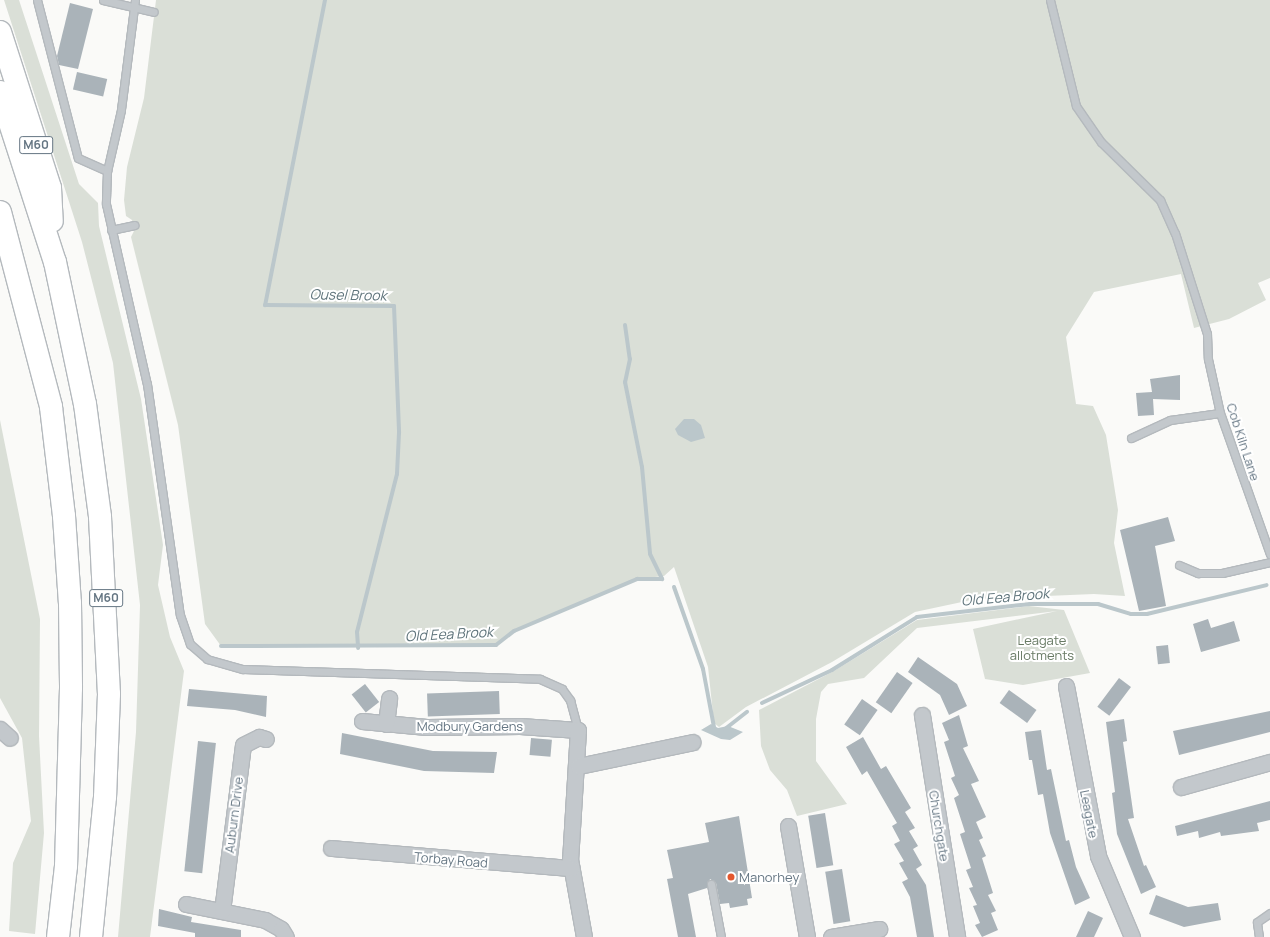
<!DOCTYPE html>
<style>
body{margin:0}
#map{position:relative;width:1270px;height:937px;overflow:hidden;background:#fafaf8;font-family:Manrope,sans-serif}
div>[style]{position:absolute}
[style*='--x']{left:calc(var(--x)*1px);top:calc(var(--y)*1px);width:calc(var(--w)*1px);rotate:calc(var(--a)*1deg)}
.green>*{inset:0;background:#dadfd7}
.water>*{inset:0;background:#bbc7cb}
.stream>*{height:4px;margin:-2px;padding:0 2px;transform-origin:2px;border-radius:2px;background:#bbc7cb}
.building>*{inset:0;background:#aab3b9;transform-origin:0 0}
.roads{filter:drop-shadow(1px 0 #b4b9bd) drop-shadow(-1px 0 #b4b9bd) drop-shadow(0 1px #b4b9bd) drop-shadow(0 -1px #b4b9bd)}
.service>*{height:7px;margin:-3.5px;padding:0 3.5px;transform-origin:3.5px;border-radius:3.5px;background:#c3c8cc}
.minor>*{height:15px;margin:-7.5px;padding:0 7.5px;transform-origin:7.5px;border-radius:7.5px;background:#c3c8cc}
.motorway>*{height:22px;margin:-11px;padding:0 11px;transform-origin:11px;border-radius:11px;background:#fff}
.dots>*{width:11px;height:11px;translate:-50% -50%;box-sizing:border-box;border:2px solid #fff;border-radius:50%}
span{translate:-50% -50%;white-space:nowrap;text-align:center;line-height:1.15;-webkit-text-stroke:4px #fff;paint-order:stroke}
.shield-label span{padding:1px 3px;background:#fff;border:1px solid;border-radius:3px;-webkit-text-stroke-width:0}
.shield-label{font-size:12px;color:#657683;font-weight:700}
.street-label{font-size:13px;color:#657683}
.park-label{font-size:13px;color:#687a64}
.poi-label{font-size:13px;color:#657683}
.left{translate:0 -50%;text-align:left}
.water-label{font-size:14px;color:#60757c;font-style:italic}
</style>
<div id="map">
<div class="green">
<div style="clip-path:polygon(4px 0,19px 0,79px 184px,98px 203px,99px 226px,141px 399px,163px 545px,158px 585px,170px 637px,184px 671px,150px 937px,118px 937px,136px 732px,140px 605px,113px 363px,82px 242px)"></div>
<div style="clip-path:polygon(156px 0,1270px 0,1270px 278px,1258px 283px,1266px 300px,1229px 319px,1194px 328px,1181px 274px,1094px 292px,1066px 337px,1076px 404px,1093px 406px,1106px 435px,1118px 510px,1114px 543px,1125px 596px,1094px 594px,976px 599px,915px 612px,832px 662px,746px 707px,719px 727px,714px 723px,708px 667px,674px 567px,664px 576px,637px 579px,514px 631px,496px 645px,221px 646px,205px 624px,178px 425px,131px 237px,135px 229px,132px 220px,126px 216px,124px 200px,127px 167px,144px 98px)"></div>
<div style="clip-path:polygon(0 420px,40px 619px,39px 736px,44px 833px,35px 934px,9px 931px,13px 863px,31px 821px,22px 738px,0 698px)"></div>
<div style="clip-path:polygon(1029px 606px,1064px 610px,1090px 673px,1023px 685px,985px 679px,973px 629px,1057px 611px,917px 628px,864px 678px,828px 684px,821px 692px,816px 719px,816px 761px,847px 804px,797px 816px,787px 790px,770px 770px,761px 746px,759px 710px,834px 671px,917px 620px)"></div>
</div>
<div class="water">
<div style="clip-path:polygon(684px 419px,694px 419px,701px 425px,705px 438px,691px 442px,678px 435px,675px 429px)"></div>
<div style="clip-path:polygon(711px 724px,718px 728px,728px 726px,743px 732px,730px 740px,721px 739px,701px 730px)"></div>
</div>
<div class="stream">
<div style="--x:325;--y:0;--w:311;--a:101.1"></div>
<div style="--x:265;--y:305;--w:129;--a:0.4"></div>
<div style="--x:394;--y:306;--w:127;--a:87.7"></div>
<div style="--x:399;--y:433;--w:41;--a:92.8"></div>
<div style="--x:397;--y:474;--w:163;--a:104.2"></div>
<div style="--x:357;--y:632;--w:16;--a:86"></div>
<div style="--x:625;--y:325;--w:34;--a:82"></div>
<div style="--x:630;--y:359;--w:24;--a:102"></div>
<div style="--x:625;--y:382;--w:87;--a:78.7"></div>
<div style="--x:642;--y:467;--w:87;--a:84.7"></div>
<div style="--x:650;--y:554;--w:28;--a:64"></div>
<div style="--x:674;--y:587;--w:87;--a:70.5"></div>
<div style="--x:703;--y:669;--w:59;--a:79.3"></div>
<div style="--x:221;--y:646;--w:275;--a:-0.2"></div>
<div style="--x:496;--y:645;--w:23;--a:-38"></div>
<div style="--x:514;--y:631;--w:134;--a:-22.9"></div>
<div style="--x:637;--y:579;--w:25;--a:0"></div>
<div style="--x:762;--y:703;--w:77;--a:-25.2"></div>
<div style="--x:832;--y:670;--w:100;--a:-31.9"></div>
<div style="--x:917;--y:617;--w:114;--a:-6.6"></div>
<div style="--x:1030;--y:604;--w:68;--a:0"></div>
<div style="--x:1098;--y:604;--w:34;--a:17"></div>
<div style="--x:1131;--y:614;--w:16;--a:0"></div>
<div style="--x:1147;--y:614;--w:123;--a:-13.6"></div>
<div style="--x:725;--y:729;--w:28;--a:-38"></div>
</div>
<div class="building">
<div style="clip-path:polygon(70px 3px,93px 9px,78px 69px,59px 65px,57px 56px)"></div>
<div style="left:77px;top:72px;width:31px;height:18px;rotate:13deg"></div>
<div style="clip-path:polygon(1180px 375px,1180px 400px,1153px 399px,1154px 415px,1138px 416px,1136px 393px,1152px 392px,1150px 379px)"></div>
<div style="clip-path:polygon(1168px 517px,1175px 541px,1155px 546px,1166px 606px,1139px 611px,1120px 530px)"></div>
<div style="clip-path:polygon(1208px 619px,1211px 628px,1234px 621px,1240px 641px,1201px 652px,1193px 624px)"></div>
<div style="left:1168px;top:645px;width:18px;height:12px;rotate:84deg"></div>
<div style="clip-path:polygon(918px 657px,957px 684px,967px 706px,949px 715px,940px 695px,908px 672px)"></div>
<div style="left:897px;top:672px;width:19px;height:37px;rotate:35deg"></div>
<div style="left:1119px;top:678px;width:15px;height:36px;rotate:37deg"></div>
<div style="left:365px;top:684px;width:23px;height:17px;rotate:52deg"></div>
<div style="clip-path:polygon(189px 689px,267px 696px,266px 717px,235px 710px,187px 706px)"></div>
<div style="left:1009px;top:690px;width:34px;height:16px;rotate:36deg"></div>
<div style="left:499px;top:691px;width:23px;height:72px;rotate:88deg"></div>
<div style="left:862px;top:699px;width:19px;height:31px;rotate:35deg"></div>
<div style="clip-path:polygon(1270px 711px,1270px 732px,1179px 755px,1173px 731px)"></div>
<div style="clip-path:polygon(959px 715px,968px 746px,963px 748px,979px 781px,971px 784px,986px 817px,976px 822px,983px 838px,979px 840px,986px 856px,982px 858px,993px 893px,988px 895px,996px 911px,991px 913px,998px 930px,982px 937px,975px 925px,980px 923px,973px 906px,977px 905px,969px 888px,973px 887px,966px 870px,971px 868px,960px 834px,965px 832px,954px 798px,959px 795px,951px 778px,955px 776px,944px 742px,949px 740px,942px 723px)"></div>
<div style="clip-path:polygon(1124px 719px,1127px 741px,1123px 742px,1134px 818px,1128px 819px,1144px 866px,1146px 865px,1156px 887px,1141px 894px,1117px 834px,1112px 793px,1115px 792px,1106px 722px)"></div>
<div style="clip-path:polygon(1041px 730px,1047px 770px,1051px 769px,1066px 841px,1069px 840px,1076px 867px,1090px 898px,1075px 905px,1050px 833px,1043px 794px,1038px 795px,1032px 760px,1029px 760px,1025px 732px)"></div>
<div style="clip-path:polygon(342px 733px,433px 751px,497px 752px,494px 773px,424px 771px,340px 754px)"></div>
<div style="clip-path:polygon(863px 737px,881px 769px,886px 766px,911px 808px,905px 812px,915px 828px,909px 831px,918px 846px,913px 849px,922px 865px,916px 869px,926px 885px,934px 937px,917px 937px,910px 897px,902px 882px,908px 879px,899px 863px,904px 861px,894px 844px,900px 841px,892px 826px,897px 823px,867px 771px,862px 775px,846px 747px)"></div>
<div style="left:531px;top:738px;width:21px;height:17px;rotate:5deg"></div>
<div style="left:198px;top:741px;width:18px;height:131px;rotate:6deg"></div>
<div style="clip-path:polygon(1270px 801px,1270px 820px,1257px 823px,1259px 831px,1221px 836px,1220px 832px,1199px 838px,1198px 831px,1177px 836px,1175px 826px)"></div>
<div style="left:825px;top:813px;width:53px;height:17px;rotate:81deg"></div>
<div style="clip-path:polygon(739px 816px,752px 898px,747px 899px,748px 905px,730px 908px,729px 903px,720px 904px,716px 883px,710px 879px,707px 888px,688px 894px,696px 937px,678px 937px,667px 879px,673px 878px,667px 850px,709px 842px,705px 823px)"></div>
<div style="left:842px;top:869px;width:53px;height:17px;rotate:81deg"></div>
<div style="clip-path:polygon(1156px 895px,1188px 907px,1218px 903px,1221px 920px,1184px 927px,1149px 914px)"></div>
<div style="clip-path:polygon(159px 909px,192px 917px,191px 922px,241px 930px,241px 937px,195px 937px,195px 933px,158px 926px)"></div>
<div style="clip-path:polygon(1088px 911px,1103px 918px,1094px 937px,1076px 937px)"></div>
</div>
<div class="roads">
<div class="service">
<div style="--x:37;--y:0;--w:163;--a:75.5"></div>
<div style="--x:78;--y:158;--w:32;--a:24"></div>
<div style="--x:103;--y:0;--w:52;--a:13.2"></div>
<div style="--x:135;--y:0;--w:111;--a:97.3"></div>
<div style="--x:121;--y:110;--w:63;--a:102.9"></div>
<div style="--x:107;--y:171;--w:33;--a:92"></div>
<div style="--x:106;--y:204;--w:185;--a:77.2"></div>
<div style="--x:147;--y:384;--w:233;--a:81.9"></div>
<div style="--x:180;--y:615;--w:31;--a:71"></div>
<div style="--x:190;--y:644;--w:23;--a:41"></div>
<div style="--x:207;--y:659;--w:37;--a:16"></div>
<div style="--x:243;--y:669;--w:297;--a:1.9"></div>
<div style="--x:540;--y:679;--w:24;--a:24"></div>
<div style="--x:562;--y:689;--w:14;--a:54"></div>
<div style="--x:570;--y:700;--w:31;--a:75"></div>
<div style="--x:1050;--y:0;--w:109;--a:76.2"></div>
<div style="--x:1076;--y:106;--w:44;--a:55.2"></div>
<div style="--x:1101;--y:142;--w:83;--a:44.5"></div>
<div style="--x:1160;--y:200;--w:36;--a:66"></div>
<div style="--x:1175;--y:233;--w:106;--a:72.4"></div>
<div style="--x:1207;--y:334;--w:25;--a:88"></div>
<div style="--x:1208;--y:359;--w:55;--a:77.5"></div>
<div style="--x:1220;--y:413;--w:150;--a:70.5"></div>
<div style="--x:111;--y:230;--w:24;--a:-12"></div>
<div style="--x:1131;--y:438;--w:43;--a:-24.8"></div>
<div style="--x:1170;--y:420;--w:50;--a:-8"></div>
<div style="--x:1179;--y:565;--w:21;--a:23"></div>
<div style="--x:1198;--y:573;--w:24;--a:0"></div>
<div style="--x:1222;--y:573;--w:49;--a:-12.9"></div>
<div style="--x:711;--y:884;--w:54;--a:79.3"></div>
<div style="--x:1259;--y:937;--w:15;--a:-98"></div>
<div style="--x:1257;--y:922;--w:16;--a:-35"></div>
</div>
<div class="minor">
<div style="--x:1066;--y:686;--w:173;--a:79.3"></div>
<div style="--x:1098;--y:856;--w:88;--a:67.2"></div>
<div style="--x:922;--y:715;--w:225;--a:81"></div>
<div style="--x:362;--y:721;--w:65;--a:5.3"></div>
<div style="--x:427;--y:727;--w:93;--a:-0.6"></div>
<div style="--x:520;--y:726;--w:58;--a:3.9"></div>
<div style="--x:578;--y:730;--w:129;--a:93.5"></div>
<div style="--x:570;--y:859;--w:79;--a:79.8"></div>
<div style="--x:386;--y:724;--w:26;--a:-83"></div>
<div style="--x:0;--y:729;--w:13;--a:42"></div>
<div style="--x:578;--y:766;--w:117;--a:-11.8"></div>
<div style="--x:1181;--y:787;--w:92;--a:-15.7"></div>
<div style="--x:788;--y:826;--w:113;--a:80.3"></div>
<div style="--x:331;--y:848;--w:241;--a:4.8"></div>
<div style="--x:186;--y:904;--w:81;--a:11.4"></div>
<div style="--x:265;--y:920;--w:18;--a:29"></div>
<div style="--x:281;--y:929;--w:9;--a:58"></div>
<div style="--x:222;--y:911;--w:167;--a:-82.8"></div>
<div style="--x:243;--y:745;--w:18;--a:-27"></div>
<div style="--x:259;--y:737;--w:7;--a:16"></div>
<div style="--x:831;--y:937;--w:49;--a:-9.5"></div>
</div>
<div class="motorway">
<div style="--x:0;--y:32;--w:164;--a:72.2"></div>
<div style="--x:50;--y:188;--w:33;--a:87"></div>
<div style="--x:0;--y:92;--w:179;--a:72.1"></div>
<div style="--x:55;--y:262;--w:145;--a:78.1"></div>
<div style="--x:85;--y:404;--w:114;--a:82.4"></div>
<div style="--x:100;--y:517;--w:177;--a:87.1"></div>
<div style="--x:109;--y:694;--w:103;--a:92.2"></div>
<div style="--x:105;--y:797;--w:141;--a:95.7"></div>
<div style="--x:0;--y:212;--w:202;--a:75.3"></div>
<div style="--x:51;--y:407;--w:110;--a:83.2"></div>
<div style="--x:64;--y:516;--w:87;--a:86.1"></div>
<div style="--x:70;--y:603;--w:85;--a:89.3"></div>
<div style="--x:71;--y:688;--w:178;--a:91.6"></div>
<div style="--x:66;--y:866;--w:71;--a:96.4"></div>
</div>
</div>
<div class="dots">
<div style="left:731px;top:877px;background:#e4572e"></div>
</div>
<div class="shield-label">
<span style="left:36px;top:145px">M60</span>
<span style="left:106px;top:598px">M60</span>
</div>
<div class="street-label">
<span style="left:1243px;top:442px;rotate:72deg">Cob Kiln Lane</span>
<span style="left:470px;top:726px">Modbury Gardens</span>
<span style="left:1089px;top:814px;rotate:79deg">Leagate</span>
<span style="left:234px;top:815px;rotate:-83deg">Auburn Drive</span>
<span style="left:939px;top:826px;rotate:81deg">Churchgate</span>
<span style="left:451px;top:860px;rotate:5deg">Torbay Road</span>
</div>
<div class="park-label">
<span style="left:1042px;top:648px">Leagate<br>allotments</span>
</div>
<div class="poi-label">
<span class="left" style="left:739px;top:877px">Manorhey</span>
</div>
<div class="water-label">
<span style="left:348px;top:295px;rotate:1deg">Ousel Brook</span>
<span style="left:1005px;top:597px;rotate:-5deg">Old Eea Brook</span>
<span style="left:449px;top:634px;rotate:-3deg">Old Eea Brook</span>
</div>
</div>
